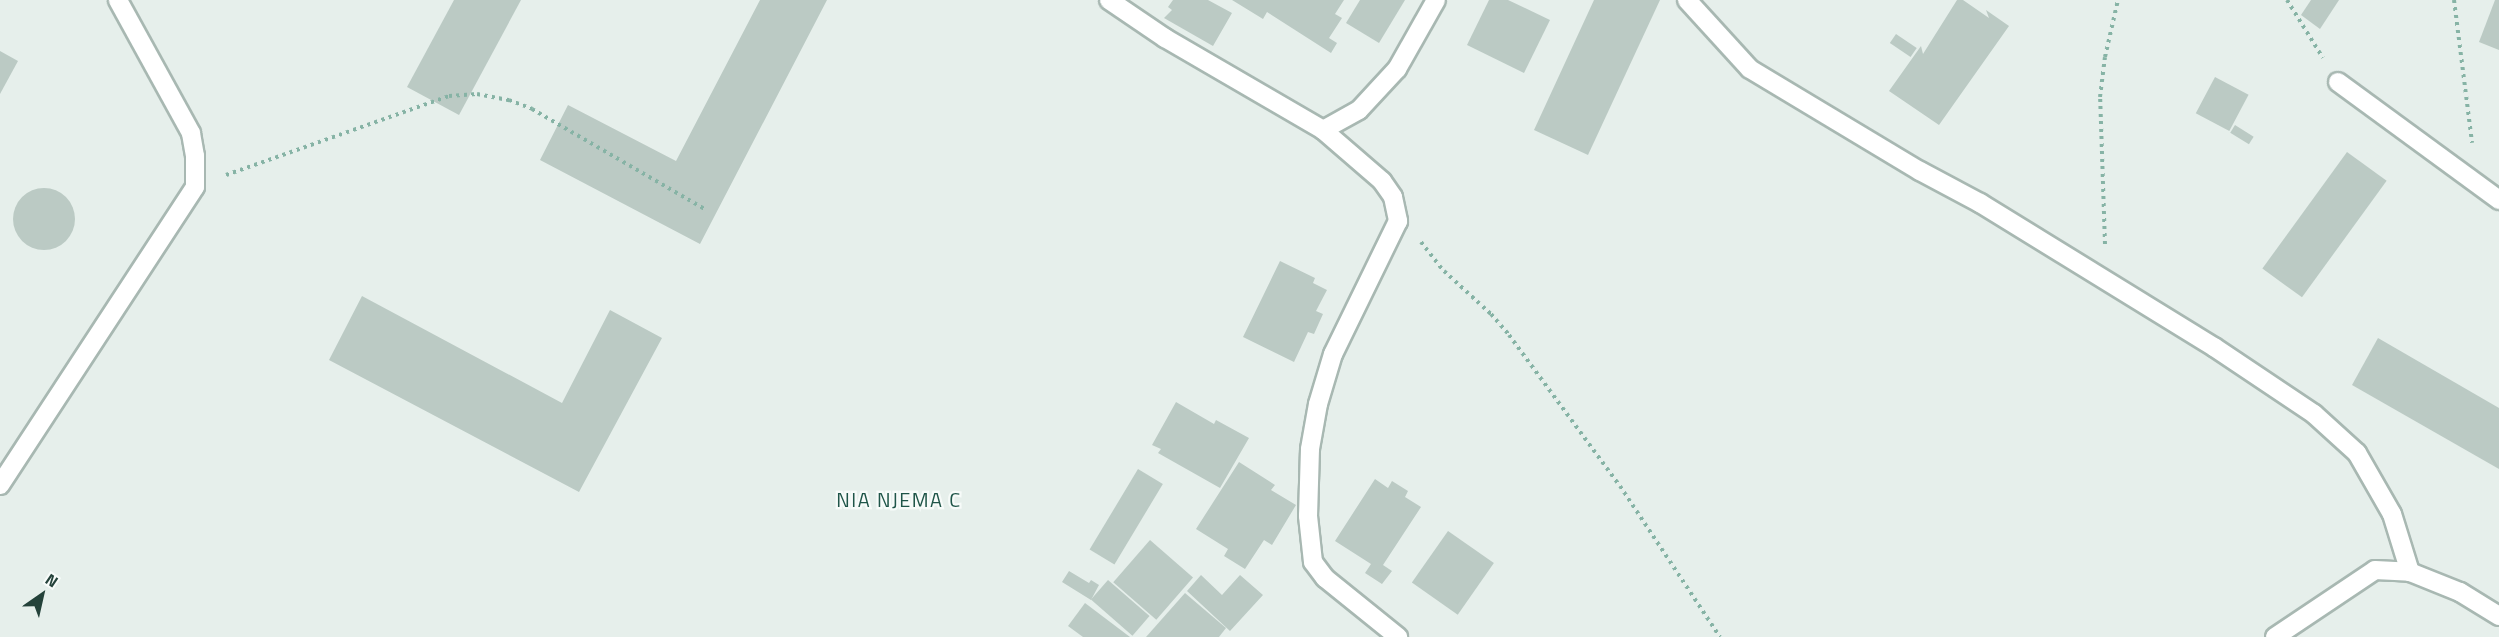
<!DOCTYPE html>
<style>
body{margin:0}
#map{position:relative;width:2499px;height:637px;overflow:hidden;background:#e6efeb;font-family:"Titillium Web",sans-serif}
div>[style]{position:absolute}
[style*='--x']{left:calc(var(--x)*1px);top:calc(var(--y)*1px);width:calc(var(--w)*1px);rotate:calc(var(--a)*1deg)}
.building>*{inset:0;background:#bbcac4;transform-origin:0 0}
.round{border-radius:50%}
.path>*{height:4px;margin-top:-2px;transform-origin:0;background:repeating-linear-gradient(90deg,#86b3a5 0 3px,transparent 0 7.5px)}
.roads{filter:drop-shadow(2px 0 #a8b8b2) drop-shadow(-2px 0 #a8b8b2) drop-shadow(0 2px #a8b8b2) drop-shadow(0 -2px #a8b8b2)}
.lane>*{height:18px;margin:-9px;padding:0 9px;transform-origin:9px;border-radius:9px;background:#fff}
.street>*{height:18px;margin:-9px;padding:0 9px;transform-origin:9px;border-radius:9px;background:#fff}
span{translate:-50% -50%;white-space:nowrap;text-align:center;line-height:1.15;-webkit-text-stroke:4.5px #f7fbf9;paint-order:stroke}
.quarter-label{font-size:20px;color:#1f5548;letter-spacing:1.5px}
.north{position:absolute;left:12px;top:565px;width:60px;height:60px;-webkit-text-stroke:4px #f7fbf9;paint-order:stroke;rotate:34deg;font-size:16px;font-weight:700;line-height:24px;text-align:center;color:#24423a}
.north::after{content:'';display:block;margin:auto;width:21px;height:27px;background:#24423a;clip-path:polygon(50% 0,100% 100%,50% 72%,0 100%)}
</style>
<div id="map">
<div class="building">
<div style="clip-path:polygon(454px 0,521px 0,459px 115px,407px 87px)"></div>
<div style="clip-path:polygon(760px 0,827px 0,700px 244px,540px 160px,568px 105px,676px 161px)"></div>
<div style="clip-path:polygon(1173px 0,1208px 0,1232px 13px,1213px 46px,1164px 18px,1172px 10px,1168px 7px)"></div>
<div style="clip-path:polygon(1232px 0,1344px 0,1335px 14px,1342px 18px,1329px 38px,1337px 43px,1331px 53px,1267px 12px,1263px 19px)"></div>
<div style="clip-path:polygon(1360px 0,1405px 0,1379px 43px,1346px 23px)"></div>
<div style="clip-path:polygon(1489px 0,1508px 0,1550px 20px,1524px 73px,1467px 45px)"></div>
<div style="clip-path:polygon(1594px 0,1660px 0,1588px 155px,1534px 130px)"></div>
<div style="clip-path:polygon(1957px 0,1963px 0,1989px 18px,1986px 10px,2009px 26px,1939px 125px,1889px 91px,1921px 46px,1923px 54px)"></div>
<div style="clip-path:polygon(2311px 0,2339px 0,2320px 29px,2301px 15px)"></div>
<div style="clip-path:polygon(2495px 0,2499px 0,2499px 50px,2479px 42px)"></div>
<div style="left:1896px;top:34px;width:25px;height:11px;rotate:34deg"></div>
<div style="clip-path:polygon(0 51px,18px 61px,0 94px)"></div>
<div style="left:2215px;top:77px;width:38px;height:41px;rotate:28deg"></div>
<div style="left:2235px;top:125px;width:22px;height:9px;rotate:32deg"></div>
<div style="left:2347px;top:152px;width:49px;height:144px;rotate:36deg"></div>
<div class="round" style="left:13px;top:188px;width:62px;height:62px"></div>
<div style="clip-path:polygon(1280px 261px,1315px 278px,1313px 283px,1327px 290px,1316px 311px,1323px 314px,1314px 334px,1308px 332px,1294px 362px,1243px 337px)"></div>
<div style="clip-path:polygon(362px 296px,562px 403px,610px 310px,662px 338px,579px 492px,329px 360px)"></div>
<div style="clip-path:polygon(2378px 338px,2499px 408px,2499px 469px,2352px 385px)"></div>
<div style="clip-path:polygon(1176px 402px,1214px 424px,1216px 420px,1249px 438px,1220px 488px,1158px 453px,1161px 449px,1152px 445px)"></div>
<div style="clip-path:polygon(1239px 462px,1275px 485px,1271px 490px,1296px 505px,1272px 545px,1264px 540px,1245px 569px,1224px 556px,1228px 549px,1196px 529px)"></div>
<div style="left:1138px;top:469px;width:29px;height:94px;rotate:31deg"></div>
<div style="clip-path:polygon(1375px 479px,1388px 488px,1392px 481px,1408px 491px,1405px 497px,1421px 507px,1383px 565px,1392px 571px,1382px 584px,1365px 573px,1371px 564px,1335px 541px)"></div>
<div style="left:1448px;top:531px;width:56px;height:63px;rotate:35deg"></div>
<div style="left:1150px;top:540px;width:57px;height:56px;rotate:41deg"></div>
<div style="clip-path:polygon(1069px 571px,1089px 583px,1091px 580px,1099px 585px,1091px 600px,1062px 582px)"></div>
<div style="clip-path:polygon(1201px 575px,1222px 595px,1240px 575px,1263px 595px,1230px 631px,1187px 591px)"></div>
<div style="left:1108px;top:580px;width:55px;height:26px;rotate:41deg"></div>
<div style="clip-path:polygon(1185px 593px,1226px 628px,1219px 637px,1146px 637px)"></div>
<div style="clip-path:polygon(1085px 603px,1130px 637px,1083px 637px,1068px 626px)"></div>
</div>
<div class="path">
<div style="--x:2287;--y:0;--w:68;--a:58.2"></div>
<div style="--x:2454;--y:0;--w:144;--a:82.8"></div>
<div style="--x:226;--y:175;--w:237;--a:-19.5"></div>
<div style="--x:449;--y:96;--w:28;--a:-4"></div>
<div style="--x:477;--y:94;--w:33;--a:11"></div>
<div style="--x:509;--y:100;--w:25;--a:21"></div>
<div style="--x:532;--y:109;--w:201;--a:30.1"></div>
<div style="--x:1421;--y:242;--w:37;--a:52"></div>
<div style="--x:1444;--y:271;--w:64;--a:42.5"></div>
<div style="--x:1491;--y:314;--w:28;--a:49"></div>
<div style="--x:1509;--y:335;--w:187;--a:53.7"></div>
<div style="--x:1620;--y:486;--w:181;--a:56.5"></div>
<div style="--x:2105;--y:244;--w:147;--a:-91.9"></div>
<div style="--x:2100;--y:97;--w:40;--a:-82.9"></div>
<div style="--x:2105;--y:57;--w:58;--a:-77.2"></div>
</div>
<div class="roads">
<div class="lane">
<div style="--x:1687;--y:0;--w:93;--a:47.6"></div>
<div style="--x:1750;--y:69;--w:198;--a:31"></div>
<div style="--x:1920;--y:171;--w:68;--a:28.1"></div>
<div style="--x:1980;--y:203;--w:275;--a:31.6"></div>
<div style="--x:2214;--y:347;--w:120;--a:33.8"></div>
<div style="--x:2314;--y:414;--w:58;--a:42.2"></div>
<div style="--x:2357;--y:453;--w:70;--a:60.2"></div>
<div style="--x:2392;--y:514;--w:61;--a:72.8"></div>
<div style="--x:2338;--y:82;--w:200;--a:36.2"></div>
</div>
<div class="street">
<div style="--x:1109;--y:0;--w:68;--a:34.2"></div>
<div style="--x:1165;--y:38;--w:183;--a:30.2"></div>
<div style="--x:1323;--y:130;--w:78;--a:40.8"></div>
<div style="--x:1382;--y:181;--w:19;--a:55"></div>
<div style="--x:1393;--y:197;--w:25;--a:78"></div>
<div style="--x:1398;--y:221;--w:148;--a:116"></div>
<div style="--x:1333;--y:354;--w:52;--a:106.7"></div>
<div style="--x:1318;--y:404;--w:46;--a:100.1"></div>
<div style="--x:1310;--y:449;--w:67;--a:91.7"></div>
<div style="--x:1308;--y:516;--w:46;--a:83.8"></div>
<div style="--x:1313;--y:562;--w:20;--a:53"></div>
<div style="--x:1325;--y:578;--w:94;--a:38.9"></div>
<div style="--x:1323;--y:130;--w:41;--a:-29.1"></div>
<div style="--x:1359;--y:110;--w:56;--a:-47.2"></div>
<div style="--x:1397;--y:69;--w:79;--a:-60.5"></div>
<div style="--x:0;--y:485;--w:356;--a:-56.8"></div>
<div style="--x:195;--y:187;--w:31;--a:-90"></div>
<div style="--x:195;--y:156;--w:23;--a:-100"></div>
<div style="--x:191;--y:133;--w:152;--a:-118.8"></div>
<div style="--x:2275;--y:637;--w:120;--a:-33.8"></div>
<div style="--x:2375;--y:570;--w:35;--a:3"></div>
<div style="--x:2410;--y:572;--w:54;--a:21.8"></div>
<div style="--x:2460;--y:592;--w:46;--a:31.6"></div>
</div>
</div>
<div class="quarter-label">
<span style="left:899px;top:499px">NIA NJEMA C</span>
</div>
<div class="north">N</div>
</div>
